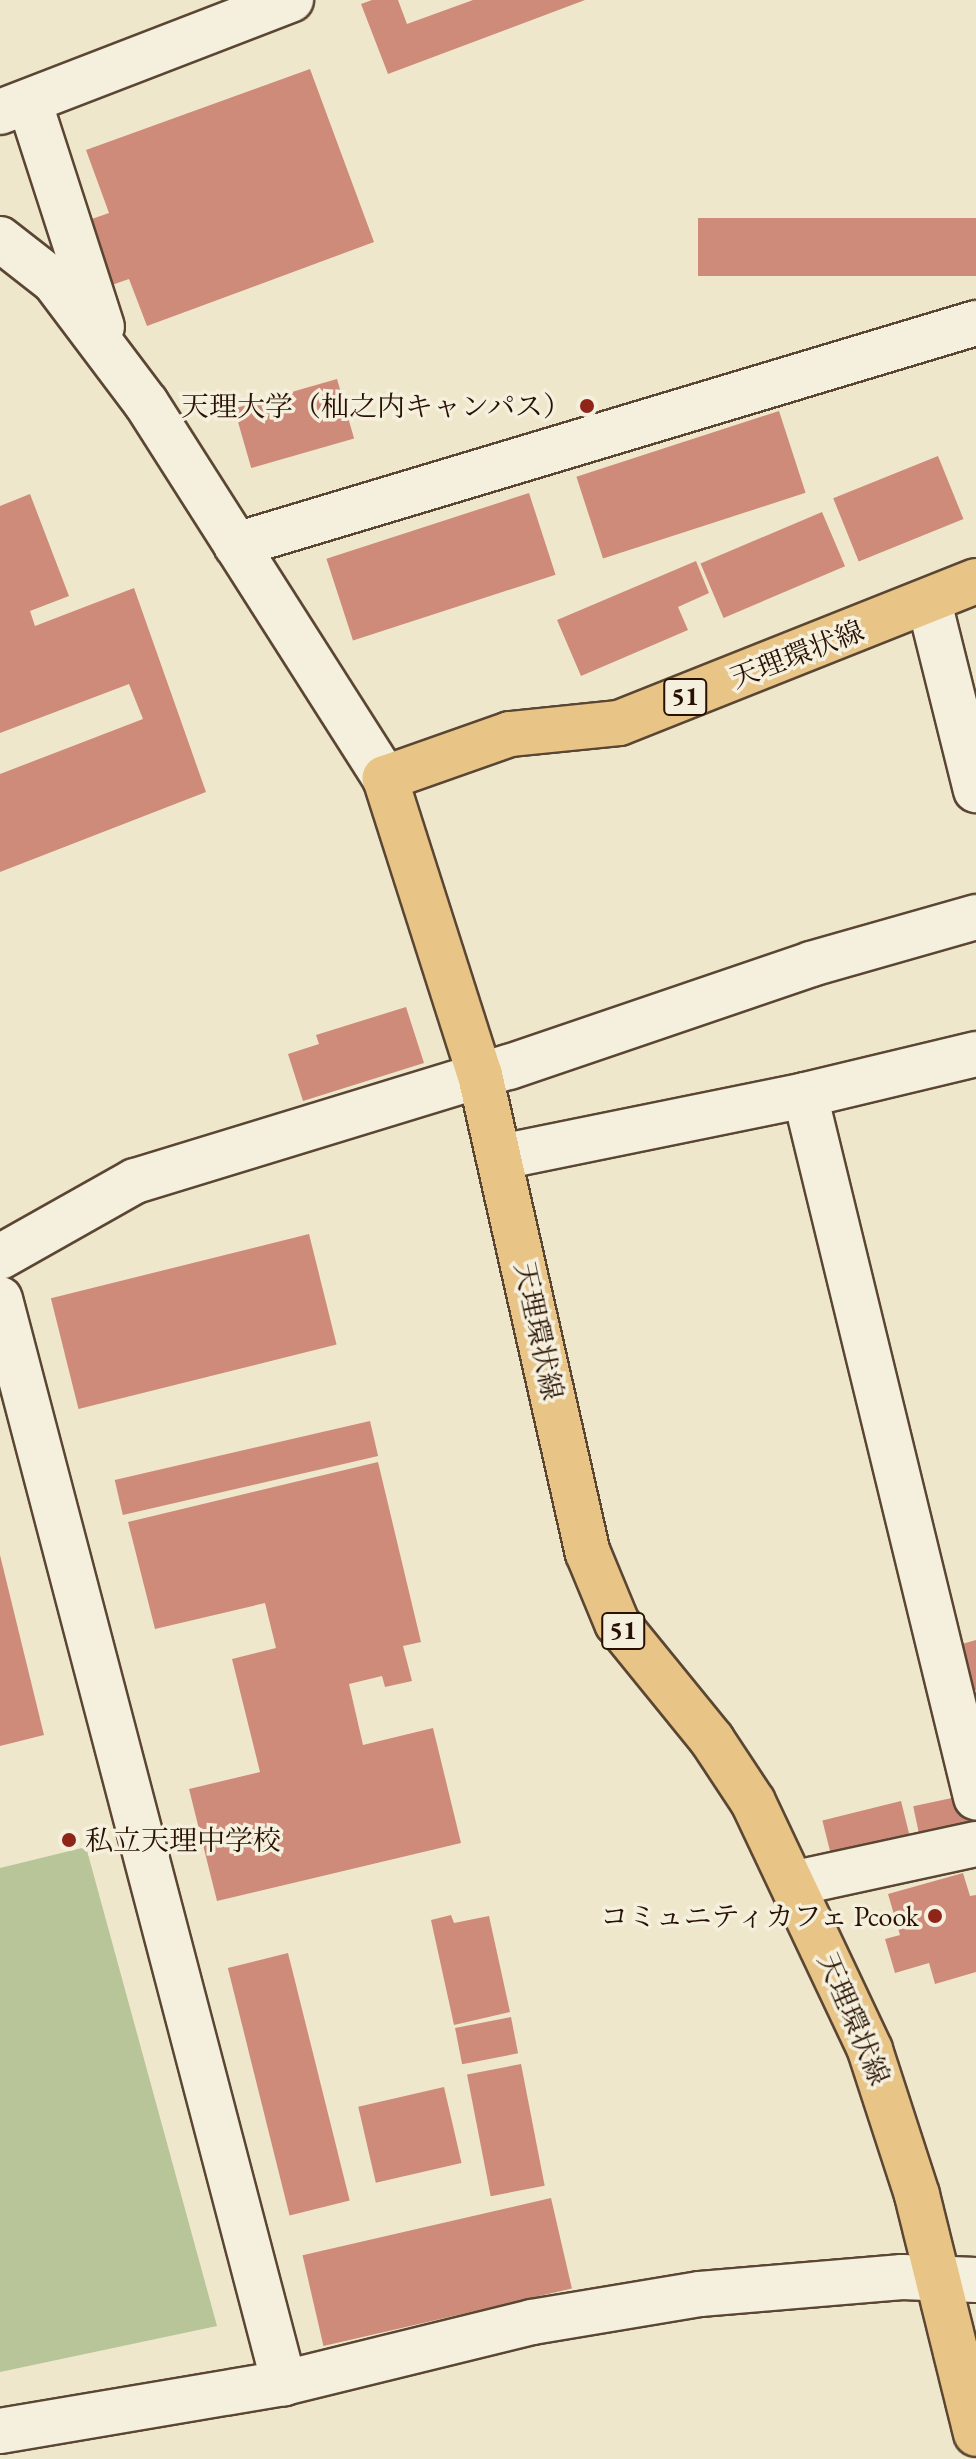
<!DOCTYPE html>
<meta charset="utf-8">
<style>
body{margin:0}
#map{position:relative;width:976px;height:2459px;overflow:hidden;background:#efe7cb;font-family:"EB Garamond","Noto Serif JP",serif}
div>[style]{position:absolute}
[style*='--x']{left:calc(var(--x)*1px);top:calc(var(--y)*1px);width:calc(var(--w)*1px);rotate:calc(var(--a)*1deg)}
.green>*{inset:0;background:#b7c598}
.building>*{inset:0;background:#ce8b79;transform-origin:0 0}
.roads{filter:drop-shadow(2px 0 #5a4633) drop-shadow(-2px 0 #5a4633) drop-shadow(0 2px #5a4633) drop-shadow(0 -2px #5a4633)}
.minor>*{height:44px;margin:-22px;padding:0 22px;transform-origin:22px;border-radius:22px;background:#f5efdd}
.major>*{height:44px;margin:-22px;padding:0 22px;transform-origin:22px;border-radius:22px;background:#e8c486}
.dots>*{width:22px;height:22px;translate:-50% -50%;box-sizing:border-box;border:4px solid #f5efdd;border-radius:50%}
span{translate:-50% -50%;white-space:nowrap;text-align:center;line-height:1.15;-webkit-text-stroke:7px #f5efdd;paint-order:stroke}
.shield-label span{padding:2px 6px;background:#f5efdd;border:2px solid;border-radius:6px;-webkit-text-stroke-width:0}
.shield-label{font-size:26px;color:#281100;font-weight:700}
.poi-label{font-size:28px;color:#281100}
.right{translate:-100% -50%;text-align:right}
.left{translate:0 -50%;text-align:left}
.street-label{font-size:28px;color:#281100}
</style>
<div id="map">
<div class="green">
<div style="clip-path:polygon(86px 1847px,217px 2326px,0 2372px,0 1868px)"></div>
</div>
<div class="building">
<div style="clip-path:polygon(372px 0,398px 0,407px 24px,473px 0,585px 0,388px 74px,361px 4px)"></div>
<div style="clip-path:polygon(310px 69px,374px 242px,147px 326px,129px 279px,109px 286px,86px 221px,109px 213px,86px 150px)"></div>
<div style="left:976px;top:218px;width:58px;height:278px;rotate:90deg"></div>
<div style="left:337px;top:379px;width:62px;height:107px;rotate:74deg"></div>
<div style="left:779px;top:411px;width:86px;height:213px;rotate:72deg"></div>
<div style="left:938px;top:456px;width:68px;height:113px;rotate:68deg"></div>
<div style="left:529px;top:493px;width:86px;height:213px;rotate:72deg"></div>
<div style="clip-path:polygon(30px 494px,69px 596px,30px 611px,35px 626px,134px 588px,206px 792px,0 872px,0 774px,143px 719px,129px 684px,0 733px,0 506px)"></div>
<div style="left:822px;top:512px;width:59px;height:132px;rotate:67deg"></div>
<div style="clip-path:polygon(696px 561px,709px 593px,678px 607px,688px 630px,581px 676px,557px 620px)"></div>
<div style="clip-path:polygon(406px 1007px,424px 1063px,303px 1101px,288px 1054px,319px 1044px,316px 1035px)"></div>
<div style="left:309px;top:1234px;width:114px;height:266px;rotate:76deg"></div>
<div style="left:370px;top:1421px;width:36px;height:262px;rotate:77deg"></div>
<div style="clip-path:polygon(378px 1462px,421px 1642px,403px 1646px,412px 1681px,385px 1687px,382px 1676px,349px 1684px,363px 1745px,433px 1728px,461px 1843px,217px 1901px,189px 1789px,260px 1772px,232px 1659px,276px 1648px,265px 1603px,155px 1629px,128px 1522px)"></div>
<div style="clip-path:polygon(0 1555px,44px 1735px,0 1746px)"></div>
<div style="clip-path:polygon(976px 1640px,976px 1690px,968px 1693px,955px 1646px)"></div>
<div style="left:966px;top:1795px;width:38px;height:54px;rotate:78deg"></div>
<div style="left:901px;top:1801px;width:37px;height:81px;rotate:76deg"></div>
<div style="clip-path:polygon(963px 1873px,970px 1896px,976px 1895px,976px 1972px,935px 1984px,929px 1963px,895px 1973px,885px 1939px,900px 1935px,888px 1894px)"></div>
<div style="clip-path:polygon(451px 1915px,454px 1923px,489px 1916px,510px 2012px,454px 2025px,431px 1920px)"></div>
<div style="left:288px;top:1953px;width:255px;height:62px;rotate:76deg"></div>
<div style="left:511px;top:2017px;width:37px;height:57px;rotate:79deg"></div>
<div style="left:521px;top:2064px;width:124px;height:55px;rotate:79deg"></div>
<div style="left:444px;top:2087px;width:78px;height:88px;rotate:77deg"></div>
<div style="left:551px;top:2198px;width:93px;height:255px;rotate:77deg"></div>
</div>
<div class="roads">
<div class="minor">
<div style="--x:30;--y:104;--w:234;--a:72.1"></div>
<div style="--x:0;--y:112;--w:312;--a:-21.1"></div>
<div style="--x:0;--y:239;--w:68;--a:37.9"></div>
<div style="--x:54;--y:281;--w:153;--a:53"></div>
<div style="--x:146;--y:403;--w:445;--a:57.5"></div>
<div style="--x:236;--y:545;--w:773;--a:-16.7"></div>
<div style="--x:929;--y:602;--w:194;--a:76"></div>
<div style="--x:805;--y:1095;--w:176;--a:-13.5"></div>
<div style="--x:501;--y:1157;--w:310;--a:-11.5"></div>
<div style="--x:805;--y:1095;--w:723;--a:76.31"></div>
<div style="--x:0;--y:1257;--w:155;--a:-29.4"></div>
<div style="--x:135;--y:1181;--w:391;--a:-17"></div>
<div style="--x:509;--y:1067;--w:319;--a:-18.8"></div>
<div style="--x:811;--y:964;--w:172;--a:-15.9"></div>
<div style="--x:0;--y:1299;--w:1121;--a:75.32"></div>
<div style="--x:796;--y:1883;--w:184;--a:-12.2"></div>
<div style="--x:0;--y:2431;--w:288;--a:-9.6"></div>
<div style="--x:284;--y:2383;--w:255;--a:-13.8"></div>
<div style="--x:532;--y:2322;--w:170;--a:-9.5"></div>
<div style="--x:700;--y:2294;--w:203;--a:-4.8"></div>
<div style="--x:902;--y:2277;--w:74;--a:2.3"></div>
</div>
<div class="major">
<div style="--x:976;--y:581;--w:384;--a:158.3"></div>
<div style="--x:619;--y:723;--w:110;--a:174.2"></div>
<div style="--x:510;--y:734;--w:133;--a:160.6"></div>
<div style="--x:385;--y:778;--w:312;--a:72.3"></div>
<div style="--x:480;--y:1075;--w:490;--a:77.3"></div>
<div style="--x:588;--y:1553;--w:76;--a:67.5"></div>
<div style="--x:617;--y:1623;--w:151;--a:50.9"></div>
<div style="--x:712;--y:1740;--w:74;--a:56.5"></div>
<div style="--x:753;--y:1802;--w:274;--a:64.7"></div>
<div style="--x:870;--y:2050;--w:152;--a:72"></div>
<div style="--x:917;--y:2195;--w:246;--a:76.1"></div>
</div>
</div>
<div class="dots">
<div style="left:587px;top:406px;background:#8f2418"></div>
<div style="left:69px;top:1840px;background:#8f2418"></div>
<div style="left:935px;top:1916px;background:#8f2418"></div>
</div>
<div class="shield-label">
<span style="left:685px;top:697px">51</span>
<span style="left:623px;top:1631px">51</span>
</div>
<div class="poi-label">
<span class="right" style="left:571px;top:406px">天理大学（杣之内キャンパス）</span>
<span class="left" style="left:85px;top:1840px">私立天理中学校</span>
<span class="right" style="left:919px;top:1916px">コミュニティカフェ Pcook</span>
</div>
<div class="street-label">
<span style="left:797px;top:654px;rotate:-21deg">天理環状線</span>
<span style="left:539px;top:1331px;rotate:78deg">天理環状線</span>
<span style="left:854px;top:2019px;rotate:67deg">天理環状線</span>
</div>
</div>
